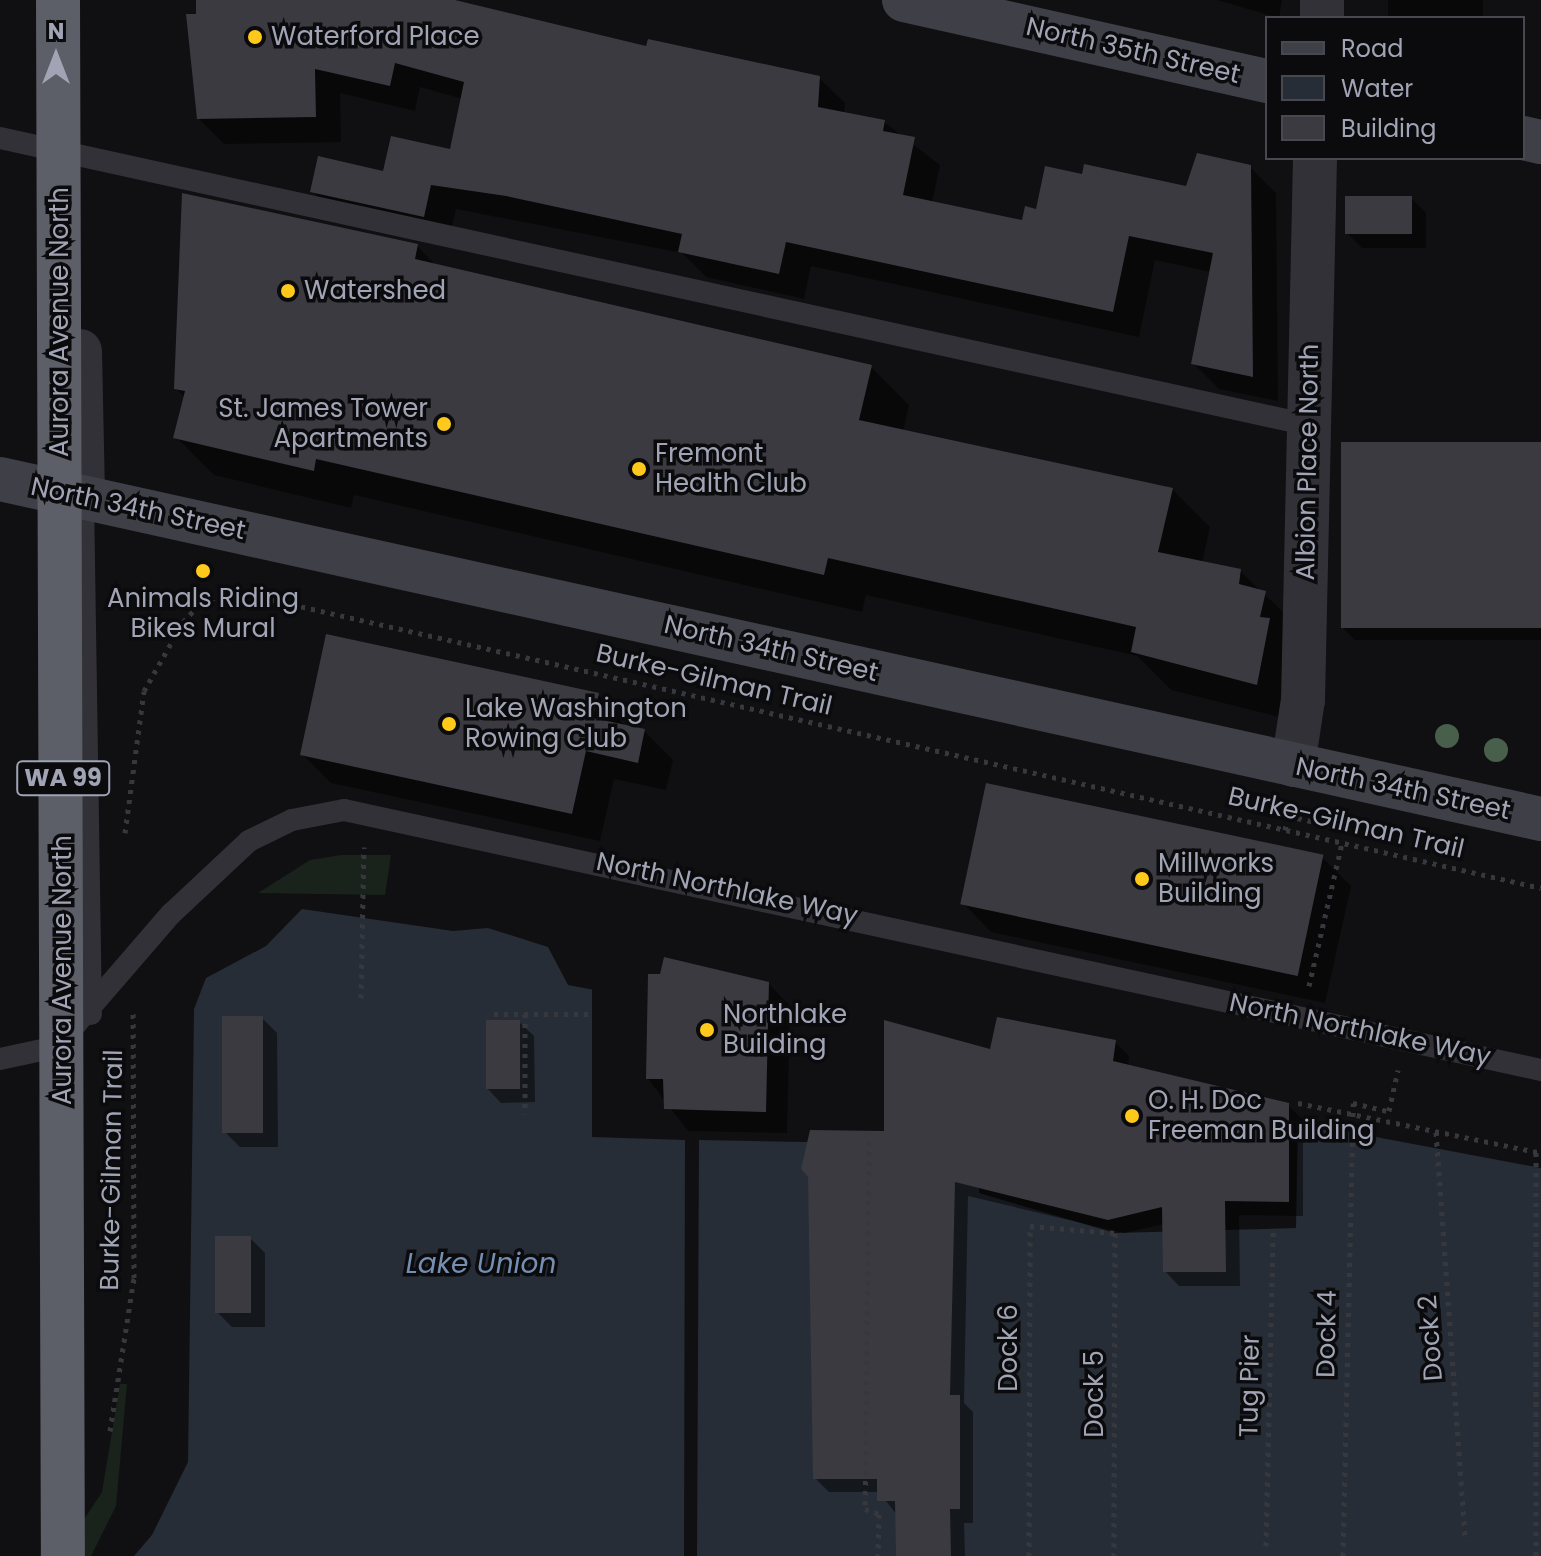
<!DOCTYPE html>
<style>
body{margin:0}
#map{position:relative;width:1541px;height:1556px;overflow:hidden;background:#101012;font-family:Poppins,sans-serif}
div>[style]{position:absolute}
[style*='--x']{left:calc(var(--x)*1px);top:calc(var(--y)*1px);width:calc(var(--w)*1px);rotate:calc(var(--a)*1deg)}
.green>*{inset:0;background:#1a221c}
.water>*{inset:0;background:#262d36}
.pier>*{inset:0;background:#101012}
.shadow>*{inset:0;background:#0007;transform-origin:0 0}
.building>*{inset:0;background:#3a3a40;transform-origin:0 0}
.path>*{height:5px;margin-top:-2.5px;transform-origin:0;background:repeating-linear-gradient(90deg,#37383e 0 4px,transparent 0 10px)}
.lane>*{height:22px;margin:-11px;padding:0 11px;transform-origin:11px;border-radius:11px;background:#313137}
.street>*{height:44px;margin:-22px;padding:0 22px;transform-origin:22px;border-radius:22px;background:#313137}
.secondary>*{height:44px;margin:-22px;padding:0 22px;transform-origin:22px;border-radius:22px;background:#3f4047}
.highway>*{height:44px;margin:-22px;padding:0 22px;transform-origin:22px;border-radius:22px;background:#5d5f68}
.trees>*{width:24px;height:24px;margin:-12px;border-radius:50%;background:#485f4c}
.dots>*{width:22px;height:22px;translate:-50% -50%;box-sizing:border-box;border:4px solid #0b0b0d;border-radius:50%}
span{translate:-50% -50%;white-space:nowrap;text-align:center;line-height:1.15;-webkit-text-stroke:7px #0b0b0d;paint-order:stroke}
.shield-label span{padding:2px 6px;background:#0b0b0d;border:2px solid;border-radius:6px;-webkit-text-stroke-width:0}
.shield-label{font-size:24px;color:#a0a4b4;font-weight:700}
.poi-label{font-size:26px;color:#a0a4b4}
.left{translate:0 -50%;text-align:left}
.right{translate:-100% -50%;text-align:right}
.street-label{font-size:26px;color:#a0a4b4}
.water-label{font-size:28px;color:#748fb2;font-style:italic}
.legend{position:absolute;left:1265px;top:16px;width:260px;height:144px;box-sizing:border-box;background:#0b0b0d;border:2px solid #474850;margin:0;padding:10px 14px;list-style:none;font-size:24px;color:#a0a4b4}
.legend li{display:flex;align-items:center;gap:16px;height:40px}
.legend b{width:40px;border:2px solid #474850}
.north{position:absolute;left:16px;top:16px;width:80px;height:80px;-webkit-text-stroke:6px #0b0b0d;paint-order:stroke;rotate:0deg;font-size:22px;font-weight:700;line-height:32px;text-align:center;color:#a0a4b4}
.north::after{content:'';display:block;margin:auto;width:28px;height:36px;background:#a0a4b4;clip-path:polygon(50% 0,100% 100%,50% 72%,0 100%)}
</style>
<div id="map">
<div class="green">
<div style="clip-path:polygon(341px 855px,391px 855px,385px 895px,258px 893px,310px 860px)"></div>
<div style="clip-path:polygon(120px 1384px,127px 1384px,116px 1506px,91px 1556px,60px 1556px,102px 1492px)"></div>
</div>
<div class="water">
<div style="clip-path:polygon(302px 909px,453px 931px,488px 928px,548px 947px,568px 985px,1541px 1168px,1541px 1556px,134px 1556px,152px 1535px,188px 1462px,194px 1009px,206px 978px,266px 946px)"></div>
</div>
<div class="pier">
<div style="clip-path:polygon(592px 986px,1298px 1118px,1296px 1228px,1115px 1233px,979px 1193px,979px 1145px,699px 1140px,697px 1556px,684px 1556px,685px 1140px,592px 1137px)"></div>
</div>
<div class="shadow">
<div style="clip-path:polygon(198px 0,455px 0,648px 49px,819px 78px,845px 103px,844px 114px,884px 122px,940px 165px,932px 203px,1024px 222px,1084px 176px,1187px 189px,1250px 167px,1276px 193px,1278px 401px,1219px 389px,1193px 363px,1211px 272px,1155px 260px,1139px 337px,811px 266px,804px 299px,706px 277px,682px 253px,456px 209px,449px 241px,338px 217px,312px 191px,452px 152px,463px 99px,420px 87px,415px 111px,340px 93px,341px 142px,224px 144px,198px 118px)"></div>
<div style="clip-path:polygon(1217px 0,1282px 0,1279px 18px)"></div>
<div style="left:1388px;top:0;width:95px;height:18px"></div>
<div style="clip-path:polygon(1411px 198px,1426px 213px,1426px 248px,1362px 248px,1347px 233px)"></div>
<div style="clip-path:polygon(417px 246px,438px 267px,871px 367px,909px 405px,903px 432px,1172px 489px,1210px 527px,1202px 563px,1240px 571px,1303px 631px,1295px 721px,1171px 690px,1137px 656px,866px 595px,862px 612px,354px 495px,351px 508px,214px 475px,176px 437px,185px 398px,176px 388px)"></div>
<div style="clip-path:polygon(1541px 445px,1541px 640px,1355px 640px,1343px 628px)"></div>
<div style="clip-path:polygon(598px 695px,626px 727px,644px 731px,673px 760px,666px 790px,614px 779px,600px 841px,331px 783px,302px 754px)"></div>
<div style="clip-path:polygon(1322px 857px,1351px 886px,1325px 1003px,991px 932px,963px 903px)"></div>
<div style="clip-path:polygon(768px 983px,790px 1006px,787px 1133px,688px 1131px,648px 1079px)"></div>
<div style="clip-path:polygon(262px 1018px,277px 1033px,278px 1147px,240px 1147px,225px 1132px)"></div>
<div style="clip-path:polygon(519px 1022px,534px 1036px,535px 1102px,501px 1103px,487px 1088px)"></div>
<div style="clip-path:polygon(1115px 1042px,1129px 1056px,1128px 1067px,1288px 1105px,1303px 1120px,1303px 1216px,1239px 1215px,1240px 1286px,1179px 1286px,1165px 1271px,1164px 1224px,1124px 1233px,968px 1196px,964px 1403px,973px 1412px,973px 1523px,964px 1523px,965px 1556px,898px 1556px,897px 1515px,879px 1492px,829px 1492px,815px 1478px,886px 1133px,991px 1051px)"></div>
<div style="clip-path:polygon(250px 1238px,265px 1253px,265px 1327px,232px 1327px,217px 1312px)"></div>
</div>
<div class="building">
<div style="clip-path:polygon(196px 0,455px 0,646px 46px,648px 39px,820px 76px,818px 107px,885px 120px,883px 131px,915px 137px,903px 195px,1022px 220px,1025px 206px,1036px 209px,1045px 166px,1082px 174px,1084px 164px,1186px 186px,1197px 153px,1251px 165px,1253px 377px,1191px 364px,1213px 253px,1129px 236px,1113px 312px,786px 242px,779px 274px,678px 252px,682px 234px,506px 196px,431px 185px,424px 217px,310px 192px,318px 156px,383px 171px,391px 136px,450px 149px,464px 82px,395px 63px,390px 86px,315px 69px,316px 117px,197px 119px,186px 14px,196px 14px)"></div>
<div style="clip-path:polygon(182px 193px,418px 244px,415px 259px,872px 365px,859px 420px,1173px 488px,1158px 552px,1241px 569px,1239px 584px,1266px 591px,1260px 617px,1270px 618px,1257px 685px,1131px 652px,1136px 627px,828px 558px,824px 575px,316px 459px,314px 471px,173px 438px,185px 391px,174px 389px)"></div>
<div style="left:1412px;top:196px;width:38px;height:67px;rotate:90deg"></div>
<div style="left:1341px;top:442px;width:200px;height:186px"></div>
<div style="clip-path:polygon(326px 634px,599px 693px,593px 718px,645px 729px,638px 763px,586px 751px,572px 814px,300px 755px)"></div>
<div style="left:986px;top:783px;width:345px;height:124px;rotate:12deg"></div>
<div style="clip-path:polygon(664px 957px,769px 982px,766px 1112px,664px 1109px,663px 1079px,646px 1079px,648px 974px,660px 974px)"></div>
<div style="left:222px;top:1016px;width:41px;height:117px"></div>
<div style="clip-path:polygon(997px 1017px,1116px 1040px,1113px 1061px,1289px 1103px,1289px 1202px,1225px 1201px,1226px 1272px,1163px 1272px,1162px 1207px,1108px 1220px,955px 1182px,950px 1395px,960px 1395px,960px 1509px,950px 1509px,951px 1556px,896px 1556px,895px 1501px,877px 1501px,877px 1479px,813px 1479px,808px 1177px,801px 1169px,810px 1130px,884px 1131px,884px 1020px,990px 1049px)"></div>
<div style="left:486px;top:1020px;width:34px;height:69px"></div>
<div style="left:215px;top:1236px;width:36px;height:77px"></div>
</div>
<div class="path">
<div style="--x:1285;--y:830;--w:14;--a:-78"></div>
<div style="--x:1288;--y:816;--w:83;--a:12.5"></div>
<div style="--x:1369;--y:834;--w:8;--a:-76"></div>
<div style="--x:125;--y:833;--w:143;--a:-82.4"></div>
<div style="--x:144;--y:691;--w:79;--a:-60.5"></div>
<div style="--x:183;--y:622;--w:26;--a:-47"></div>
<div style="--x:201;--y:603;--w:34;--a:-21"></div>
<div style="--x:233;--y:591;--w:1341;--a:12.79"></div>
<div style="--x:1309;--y:986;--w:147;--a:-77"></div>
<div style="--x:361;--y:998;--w:151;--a:-88.9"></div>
<div style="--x:494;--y:1014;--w:98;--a:0"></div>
<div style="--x:525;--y:1014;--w:100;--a:90"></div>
<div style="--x:1298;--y:1103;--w:248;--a:11.6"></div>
<div style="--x:1436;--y:1132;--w:410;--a:85.9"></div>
<div style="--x:869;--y:1141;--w:368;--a:90.6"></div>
<div style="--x:865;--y:1509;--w:15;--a:20"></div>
<div style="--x:879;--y:1514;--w:42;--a:91.4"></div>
<div style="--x:1536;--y:1152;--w:404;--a:90"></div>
<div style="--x:110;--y:1431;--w:155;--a:-81.1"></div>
<div style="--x:134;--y:1278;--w:267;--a:-90.2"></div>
<div style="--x:1266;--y:1546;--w:318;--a:-88.7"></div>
<div style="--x:1029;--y:1556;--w:330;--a:-89.8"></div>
<div style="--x:1030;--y:1226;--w:85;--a:4.7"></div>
<div style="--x:1115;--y:1233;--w:323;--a:90.2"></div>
<div style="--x:1343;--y:1556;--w:453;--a:-88.7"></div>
<div style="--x:1353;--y:1103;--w:37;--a:13"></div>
<div style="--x:1389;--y:1111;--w:42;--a:-77.6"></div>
</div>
<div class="lane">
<div style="--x:0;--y:138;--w:1340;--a:12.37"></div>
<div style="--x:83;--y:496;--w:518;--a:89.12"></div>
<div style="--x:0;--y:1059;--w:57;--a:-12.1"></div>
<div style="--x:56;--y:1047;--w:176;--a:-49.2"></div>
<div style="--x:171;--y:914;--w:107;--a:-43.1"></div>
<div style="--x:249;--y:841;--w:48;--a:-26"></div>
<div style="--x:292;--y:820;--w:53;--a:-10.9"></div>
<div style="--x:344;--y:810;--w:1225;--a:12.25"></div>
</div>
<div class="street">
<div style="--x:1322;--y:18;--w:18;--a:-90"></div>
<div style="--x:80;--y:351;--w:145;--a:88.8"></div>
<div style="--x:1293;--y:765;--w:66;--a:-81.3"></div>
<div style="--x:1303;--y:700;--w:542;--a:-88.73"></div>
</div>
<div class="secondary">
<div style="--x:904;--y:0;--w:372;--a:12.6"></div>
<div style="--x:1523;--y:138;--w:18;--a:13"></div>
<div style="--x:0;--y:479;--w:1578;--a:12.44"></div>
</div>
<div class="highway">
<div style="--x:58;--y:0;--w:1556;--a:89.82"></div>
</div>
<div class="trees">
<div style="left:1447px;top:736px"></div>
<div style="left:1496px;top:750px"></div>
</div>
<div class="dots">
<div style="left:255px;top:37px;background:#ffc91b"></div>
<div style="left:288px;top:291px;background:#ffc91b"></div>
<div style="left:444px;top:424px;background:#ffc91b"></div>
<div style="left:639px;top:469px;background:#ffc91b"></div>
<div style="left:203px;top:571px;background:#ffc91b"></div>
<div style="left:449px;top:724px;background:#ffc91b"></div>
<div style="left:1142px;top:879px;background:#ffc91b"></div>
<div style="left:707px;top:1030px;background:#ffc91b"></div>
<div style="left:1132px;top:1116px;background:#ffc91b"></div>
</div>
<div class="shield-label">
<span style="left:63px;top:778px">WA 99</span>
</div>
<div class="poi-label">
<span class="left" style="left:271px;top:37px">Waterford Place</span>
<span class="left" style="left:304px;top:291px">Watershed</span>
<span class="right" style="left:428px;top:424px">St. James Tower<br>Apartments</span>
<span class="left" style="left:655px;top:469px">Fremont<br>Health Club</span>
<span style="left:203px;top:614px">Animals Riding<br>Bikes Mural</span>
<span class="left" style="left:465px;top:724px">Lake Washington<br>Rowing Club</span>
<span class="left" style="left:1158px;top:879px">Millworks<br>Building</span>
<span class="left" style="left:723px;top:1030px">Northlake<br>Building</span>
<span class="left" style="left:1148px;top:1116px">O. H. Doc<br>Freeman Building</span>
</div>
<div class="street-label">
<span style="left:1133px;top:51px;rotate:13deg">North 35th Street</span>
<span style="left:60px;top:322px;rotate:-90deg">Aurora Avenue North</span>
<span style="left:1308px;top:462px;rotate:-89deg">Albion Place North</span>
<span style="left:138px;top:509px;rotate:12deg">North 34th Street</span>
<span style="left:771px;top:649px;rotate:13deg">North 34th Street</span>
<span style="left:714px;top:680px;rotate:13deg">Burke-Gilman Trail</span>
<span style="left:1403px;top:789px;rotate:12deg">North 34th Street</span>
<span style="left:1346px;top:823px;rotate:13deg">Burke-Gilman Trail</span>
<span style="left:727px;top:889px;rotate:12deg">North Northlake Way</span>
<span style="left:63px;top:970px;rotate:-90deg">Aurora Avenue North</span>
<span style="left:1360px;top:1030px;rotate:12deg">North Northlake Way</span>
<span style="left:112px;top:1170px;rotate:-89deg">Burke-Gilman Trail</span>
<span style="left:1327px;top:1334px;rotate:-89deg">Dock 4</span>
<span style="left:1431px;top:1338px;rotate:-94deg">Dock 2</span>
<span style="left:1009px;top:1348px;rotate:-90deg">Dock 6</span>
<span style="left:1250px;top:1386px;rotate:-89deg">Tug Pier</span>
<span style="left:1095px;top:1394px;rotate:-90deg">Dock 5</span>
</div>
<div class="water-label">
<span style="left:481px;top:1264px">Lake Union</span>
</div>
<ul class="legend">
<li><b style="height:10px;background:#3f4047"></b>Road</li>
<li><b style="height:22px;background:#262d36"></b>Water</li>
<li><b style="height:22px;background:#3a3a40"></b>Building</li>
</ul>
<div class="north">N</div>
</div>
